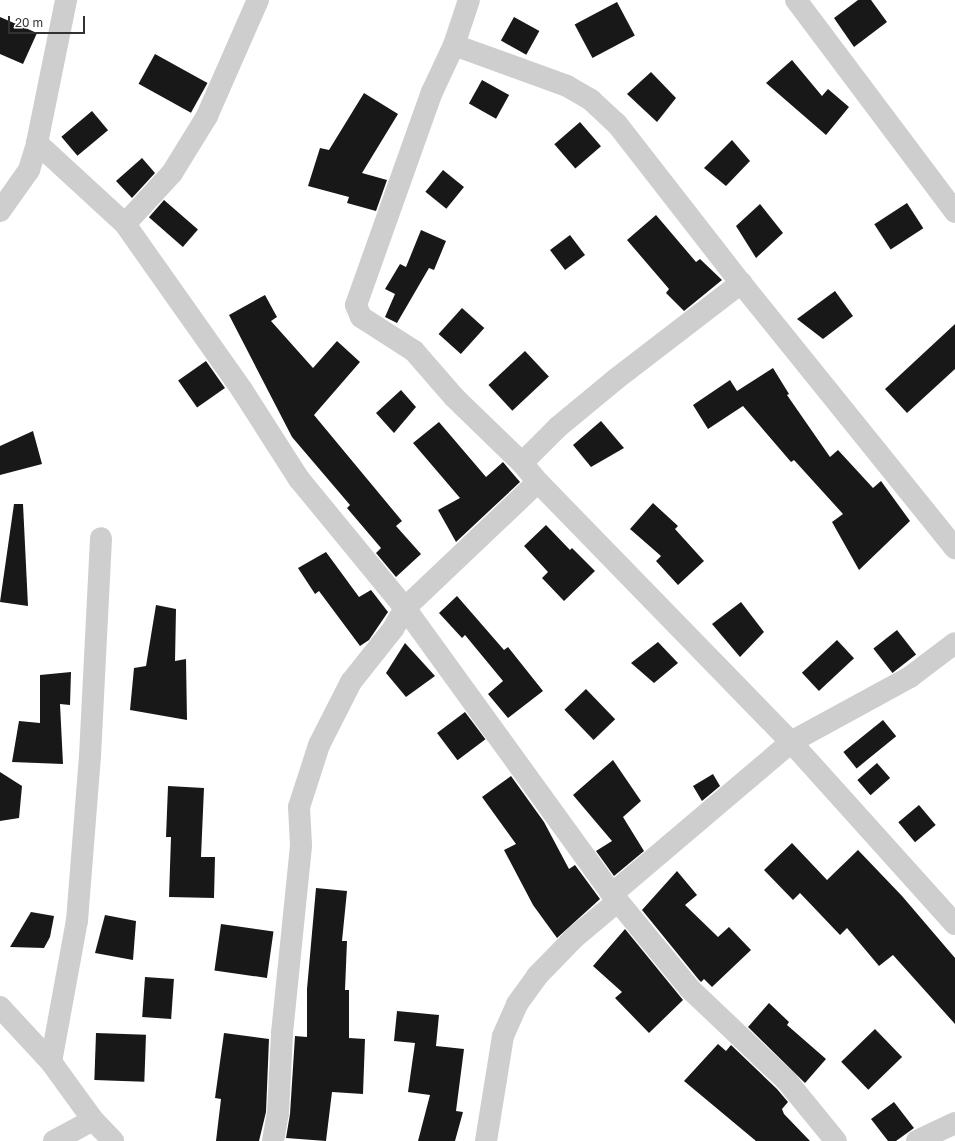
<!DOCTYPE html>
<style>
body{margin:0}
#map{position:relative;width:955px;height:1141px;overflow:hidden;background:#fff;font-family:"Golos Text",sans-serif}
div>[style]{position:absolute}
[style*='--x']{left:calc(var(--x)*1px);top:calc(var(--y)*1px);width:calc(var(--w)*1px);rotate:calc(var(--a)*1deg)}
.building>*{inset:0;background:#181818;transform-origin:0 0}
.street>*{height:22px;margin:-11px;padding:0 11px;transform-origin:11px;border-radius:11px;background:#cecece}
span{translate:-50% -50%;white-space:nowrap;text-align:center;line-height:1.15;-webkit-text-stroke:4px #fff;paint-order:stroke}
.scale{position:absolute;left:8px;top:16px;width:77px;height:18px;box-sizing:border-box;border:2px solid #313131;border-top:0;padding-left:5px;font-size:12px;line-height:14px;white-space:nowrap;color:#313131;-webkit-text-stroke:3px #fff;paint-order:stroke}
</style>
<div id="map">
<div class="building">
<div style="clip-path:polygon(858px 0,871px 0,887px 22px,854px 47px,834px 18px)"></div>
<div style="left:617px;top:2px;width:38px;height:48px;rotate:62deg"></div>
<div style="clip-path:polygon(0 17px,37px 33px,23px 64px,0 54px)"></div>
<div style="left:514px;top:17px;width:29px;height:27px;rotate:29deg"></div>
<div style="left:155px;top:54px;width:60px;height:34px;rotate:29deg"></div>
<div style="clip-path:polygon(792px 60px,822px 96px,828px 89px,849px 107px,826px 135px,766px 83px)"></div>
<div style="clip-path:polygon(651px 72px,676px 98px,657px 122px,627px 94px)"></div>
<div style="left:482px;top:80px;width:31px;height:27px;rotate:29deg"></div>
<div style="clip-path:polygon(364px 93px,398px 114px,362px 173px,387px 180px,376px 211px,347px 203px,349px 197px,308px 186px,320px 148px,329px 150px)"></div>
<div style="left:92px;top:111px;width:25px;height:40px;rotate:50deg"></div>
<div style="left:580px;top:122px;width:32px;height:34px;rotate:49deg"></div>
<div style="clip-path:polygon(732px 140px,750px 161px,726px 186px,704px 168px)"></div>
<div style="clip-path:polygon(142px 158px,155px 173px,132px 198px,116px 181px)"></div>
<div style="left:443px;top:170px;width:27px;height:28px;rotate:39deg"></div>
<div style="left:164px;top:200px;width:45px;height:23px;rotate:41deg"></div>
<div style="left:907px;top:203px;width:30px;height:39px;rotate:57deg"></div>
<div style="clip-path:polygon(760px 204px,783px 233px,756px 258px,736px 226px)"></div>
<div style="clip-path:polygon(656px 215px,696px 262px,700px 259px,722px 280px,684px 311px,666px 293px,669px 289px,627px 240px)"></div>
<div style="clip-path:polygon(421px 230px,446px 241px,434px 270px,429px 268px,397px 323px,385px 317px,395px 294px,385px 289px,400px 264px,406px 267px)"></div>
<div style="left:570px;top:235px;width:25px;height:25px;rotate:53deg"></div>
<div style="clip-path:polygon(835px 291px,853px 316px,823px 339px,797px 319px)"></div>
<div style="clip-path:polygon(265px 295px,277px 317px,271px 321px,313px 368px,337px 341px,360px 362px,314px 415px,402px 521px,396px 526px,421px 554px,396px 577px,376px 553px,381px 548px,347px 508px,350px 505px,292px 437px,229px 315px)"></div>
<div style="left:462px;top:308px;width:30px;height:35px;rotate:42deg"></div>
<div style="clip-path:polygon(955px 324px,955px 369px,907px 413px,885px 389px)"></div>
<div style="left:525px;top:351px;width:35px;height:50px;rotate:47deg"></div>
<div style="left:206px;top:361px;width:33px;height:34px;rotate:55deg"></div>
<div style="clip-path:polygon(773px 368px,789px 394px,787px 395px,830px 457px,838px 450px,873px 488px,881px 481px,910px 521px,859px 570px,832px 522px,843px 514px,794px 460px,791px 462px,743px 406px,708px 429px,693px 405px,730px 380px,737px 391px)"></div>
<div style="clip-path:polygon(401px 390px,416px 407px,394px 433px,376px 413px)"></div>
<div style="clip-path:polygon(601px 421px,624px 448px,591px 467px,573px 445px)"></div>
<div style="clip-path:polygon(439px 422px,486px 477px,503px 462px,520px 482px,456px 542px,438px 510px,460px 498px,413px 443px)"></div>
<div style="clip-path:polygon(33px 431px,42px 464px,0 475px,0 446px)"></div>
<div style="clip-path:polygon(653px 503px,678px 526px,675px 529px,704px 561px,678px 585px,656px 561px,661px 556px,630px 529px)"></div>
<div style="clip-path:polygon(14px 504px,23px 504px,28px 606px,0 602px)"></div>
<div style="clip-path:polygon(546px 525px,570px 550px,572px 548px,595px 571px,564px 601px,542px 578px,548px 572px,524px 546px)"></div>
<div style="clip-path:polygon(326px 552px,359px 597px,371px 590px,388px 612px,369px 640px,360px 646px,319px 591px,315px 594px,298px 568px)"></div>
<div style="clip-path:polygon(457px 596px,504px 650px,508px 647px,543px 691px,508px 718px,488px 694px,503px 681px,465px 635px,462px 638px,439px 613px)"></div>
<div style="clip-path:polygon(741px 602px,764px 632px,740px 657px,712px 624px)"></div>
<div style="clip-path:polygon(156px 605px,176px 609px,175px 661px,186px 659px,187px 720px,130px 710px,134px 668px,146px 666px)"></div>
<div style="left:897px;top:630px;width:31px;height:30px;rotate:52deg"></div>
<div style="left:837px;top:640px;width:25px;height:48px;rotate:47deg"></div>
<div style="clip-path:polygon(658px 642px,678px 663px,654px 683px,631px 663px)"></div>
<div style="clip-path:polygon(405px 643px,435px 676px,406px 697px,386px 673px)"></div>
<div style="clip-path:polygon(71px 672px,70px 705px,60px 704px,63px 764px,12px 762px,19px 721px,40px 723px,40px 675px)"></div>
<div style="left:586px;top:689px;width:42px;height:30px;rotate:46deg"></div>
<div style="left:465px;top:712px;width:34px;height:35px;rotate:53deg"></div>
<div style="left:883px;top:720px;width:21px;height:51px;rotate:51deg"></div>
<div style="clip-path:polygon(613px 760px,641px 801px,623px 817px,644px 851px,614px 876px,596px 851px,612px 841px,573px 795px)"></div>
<div style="left:877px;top:763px;width:20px;height:26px;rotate:49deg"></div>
<div style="clip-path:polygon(0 772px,22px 786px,19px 818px,0 821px)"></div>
<div style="clip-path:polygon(713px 774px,720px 786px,702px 801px,693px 786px)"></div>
<div style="clip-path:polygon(511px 776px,544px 822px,569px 869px,575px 865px,600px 899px,557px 938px,533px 905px,504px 850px,516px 844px,482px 797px)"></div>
<div style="clip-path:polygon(168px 786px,204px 788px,201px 857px,215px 857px,214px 898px,169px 897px,171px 837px,166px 837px)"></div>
<div style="left:919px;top:805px;width:26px;height:27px;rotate:50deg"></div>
<div style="clip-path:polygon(792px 843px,827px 880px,858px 850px,902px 896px,955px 958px,955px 1024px,893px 955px,879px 966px,847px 928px,840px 935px,800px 893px,793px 900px,764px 870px)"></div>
<div style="clip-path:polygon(677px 871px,697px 895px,685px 905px,718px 937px,729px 927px,751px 950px,712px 987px,704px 979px,701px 982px,699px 980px,642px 910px)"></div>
<div style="clip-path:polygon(316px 888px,347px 891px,342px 941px,347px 941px,345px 990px,349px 990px,349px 1038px,365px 1039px,363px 1094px,332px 1092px,326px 1141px,286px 1138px,290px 1114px,295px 1036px,307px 1037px,307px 989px)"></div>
<div style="clip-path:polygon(31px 912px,54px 916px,50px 937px,44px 948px,10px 947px)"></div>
<div style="clip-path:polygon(105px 915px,136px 921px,133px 960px,95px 953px)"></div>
<div style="left:221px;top:924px;width:53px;height:47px;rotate:8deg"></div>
<div style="clip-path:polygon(625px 929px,683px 1000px,649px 1033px,615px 998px,622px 992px,593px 966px)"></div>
<div style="left:145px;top:977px;width:29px;height:40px;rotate:4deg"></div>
<div style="clip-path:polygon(769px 1003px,789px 1022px,787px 1025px,826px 1059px,805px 1083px,748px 1027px)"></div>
<div style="clip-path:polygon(397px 1011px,439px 1015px,436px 1046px,464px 1049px,456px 1111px,463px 1112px,455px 1141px,418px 1141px,430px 1095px,408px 1092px,415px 1043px,394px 1041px)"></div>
<div style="left:875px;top:1029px;width:39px;height:47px;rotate:46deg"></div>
<div style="left:96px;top:1033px;width:50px;height:47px;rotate:2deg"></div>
<div style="clip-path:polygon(224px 1033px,269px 1039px,266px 1112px,259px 1141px,216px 1141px,221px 1099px,215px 1098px)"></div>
<div style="clip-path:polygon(718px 1044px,726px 1051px,731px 1045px,777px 1089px,788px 1102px,782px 1109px,784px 1114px,810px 1141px,756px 1141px,684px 1081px)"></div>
<div style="clip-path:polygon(894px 1102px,914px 1128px,896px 1141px,888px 1141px,871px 1119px)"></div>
</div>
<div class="street">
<div style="--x:796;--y:0;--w:265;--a:53.1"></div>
<div style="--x:454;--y:45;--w:120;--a:19.9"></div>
<div style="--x:567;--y:86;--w:28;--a:30"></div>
<div style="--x:591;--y:100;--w:35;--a:43"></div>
<div style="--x:617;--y:124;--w:202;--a:52.1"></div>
<div style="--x:741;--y:283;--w:341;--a:51.1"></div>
<div style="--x:37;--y:143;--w:120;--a:42.6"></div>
<div style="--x:125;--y:224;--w:203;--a:54.8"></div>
<div style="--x:242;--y:390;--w:106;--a:57.4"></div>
<div style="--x:299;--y:479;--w:167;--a:50.6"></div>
<div style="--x:405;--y:608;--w:353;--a:54.1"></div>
<div style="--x:612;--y:894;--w:123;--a:50.6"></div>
<div style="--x:690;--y:989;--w:132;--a:43.5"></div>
<div style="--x:786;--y:1080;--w:79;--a:50.7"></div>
<div style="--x:0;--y:211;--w:50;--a:-54.7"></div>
<div style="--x:29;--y:170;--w:28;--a:-73"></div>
<div style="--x:37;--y:143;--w:146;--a:-78.5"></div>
<div style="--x:125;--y:224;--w:69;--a:-47.3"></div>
<div style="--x:172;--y:173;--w:67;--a:-58.4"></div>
<div style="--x:207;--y:116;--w:127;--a:-66.3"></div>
<div style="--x:522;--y:463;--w:51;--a:-45"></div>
<div style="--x:558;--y:427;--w:75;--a:-39.6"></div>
<div style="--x:616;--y:379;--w:158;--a:-37.5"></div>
<div style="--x:538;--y:482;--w:363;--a:45.8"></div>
<div style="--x:791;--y:742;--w:245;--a:48"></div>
<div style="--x:612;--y:894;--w:235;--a:-40.3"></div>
<div style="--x:791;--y:742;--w:136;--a:-28.6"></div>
<div style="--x:910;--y:677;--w:56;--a:-37.1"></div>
<div style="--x:0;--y:1007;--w:75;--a:47.2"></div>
<div style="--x:51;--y:1062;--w:72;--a:54.1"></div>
<div style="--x:93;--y:1120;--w:29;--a:46"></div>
<div style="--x:51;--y:1062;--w:143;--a:-79.6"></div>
<div style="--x:77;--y:921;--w:166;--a:-85.5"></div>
<div style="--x:90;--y:756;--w:218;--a:-87.1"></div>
<div style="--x:54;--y:1141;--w:44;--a:-28.3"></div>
<div style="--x:273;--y:1141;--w:28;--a:-80"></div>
<div style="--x:278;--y:1113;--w:80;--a:-87.1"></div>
<div style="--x:282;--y:1033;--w:189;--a:-84.2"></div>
<div style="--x:301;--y:845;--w:38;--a:-93"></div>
<div style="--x:299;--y:807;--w:65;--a:-72.1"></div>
<div style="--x:319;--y:745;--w:71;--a:-63.1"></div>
<div style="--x:351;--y:682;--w:68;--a:-51.6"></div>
<div style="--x:393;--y:629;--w:24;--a:-60"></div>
<div style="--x:405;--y:608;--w:183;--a:-43.5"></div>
<div style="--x:538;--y:482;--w:25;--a:-130"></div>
<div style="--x:522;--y:463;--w:95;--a:-135.9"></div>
<div style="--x:454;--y:397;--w:61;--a:-131"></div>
<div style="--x:414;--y:351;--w:63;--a:-147.3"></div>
<div style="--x:361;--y:317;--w:13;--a:-113"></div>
<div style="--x:356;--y:305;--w:226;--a:-70.4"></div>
<div style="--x:432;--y:92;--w:52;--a:-64.9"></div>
<div style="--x:454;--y:45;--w:47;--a:-71.6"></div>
<div style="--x:486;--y:1141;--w:106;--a:-80.8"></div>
<div style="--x:503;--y:1036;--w:35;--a:-66"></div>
<div style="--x:517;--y:1004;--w:34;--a:-54"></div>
<div style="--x:537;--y:976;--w:54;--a:-45.7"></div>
<div style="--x:575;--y:937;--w:56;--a:-39.9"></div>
<div style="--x:917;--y:1141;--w:42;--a:-25.3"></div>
</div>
<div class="scale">20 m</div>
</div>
